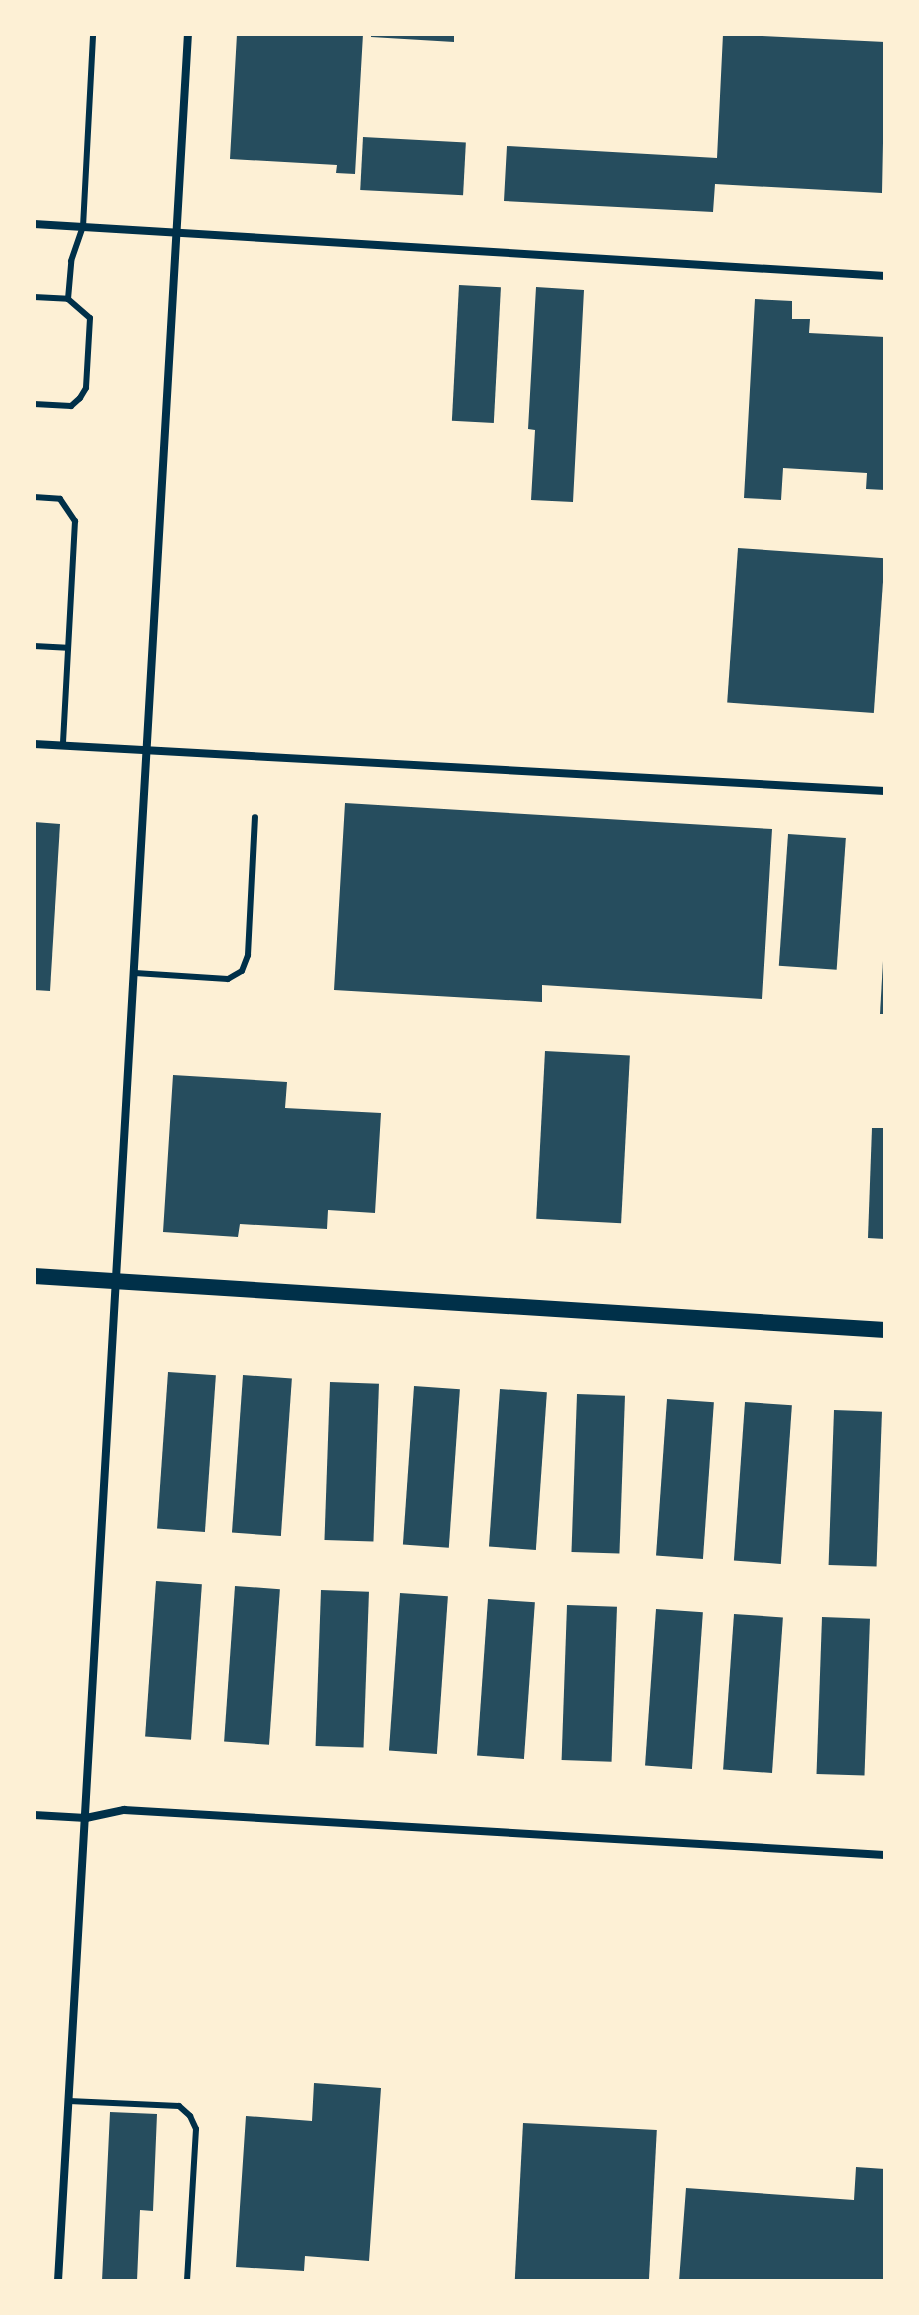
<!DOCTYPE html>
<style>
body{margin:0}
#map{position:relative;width:919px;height:2315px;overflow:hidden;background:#fdf0d5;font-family:"Alegreya Sans",sans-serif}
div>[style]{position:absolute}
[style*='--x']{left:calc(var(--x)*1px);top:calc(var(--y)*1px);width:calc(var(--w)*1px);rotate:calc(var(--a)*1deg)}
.building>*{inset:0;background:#264d5e;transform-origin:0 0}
.service>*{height:6px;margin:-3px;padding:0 3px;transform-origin:3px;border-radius:3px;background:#003049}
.minor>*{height:8px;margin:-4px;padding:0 4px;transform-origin:4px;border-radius:4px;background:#003049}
.secondary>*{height:16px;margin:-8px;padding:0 8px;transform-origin:8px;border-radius:8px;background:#003049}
span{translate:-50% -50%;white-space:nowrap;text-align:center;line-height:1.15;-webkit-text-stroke:8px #fdf0d5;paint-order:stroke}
.frame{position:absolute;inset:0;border:36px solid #fdf0d5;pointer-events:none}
</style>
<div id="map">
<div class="building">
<div style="clip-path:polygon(237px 34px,363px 34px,355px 174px,336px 173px,337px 165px,230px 159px)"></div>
<div style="clip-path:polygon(371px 34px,454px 34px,454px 42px,371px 37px)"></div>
<div style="clip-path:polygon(723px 34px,885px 42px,882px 193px,715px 184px,713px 212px,504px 201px,507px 146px,717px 158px)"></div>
<div style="left:363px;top:137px;width:103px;height:53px;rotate:3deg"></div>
<div style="left:459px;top:285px;width:42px;height:136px;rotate:3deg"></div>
<div style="clip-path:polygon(536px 287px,584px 290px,573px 502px,531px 500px,535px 430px,528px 429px)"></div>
<div style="clip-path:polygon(755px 299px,792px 301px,792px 319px,810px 319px,809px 333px,885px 337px,885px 490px,866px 489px,867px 473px,783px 468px,781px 500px,744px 498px)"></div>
<div style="left:738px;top:548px;width:147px;height:155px;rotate:4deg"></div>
<div style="clip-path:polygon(345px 803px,772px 829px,762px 999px,542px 985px,542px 1002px,334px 990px)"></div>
<div style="clip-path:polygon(34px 822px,60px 824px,50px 991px,34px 990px)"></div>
<div style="left:788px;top:834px;width:58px;height:132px;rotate:4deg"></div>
<div style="clip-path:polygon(883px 961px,885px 961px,885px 1014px,880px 1014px)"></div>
<div style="left:545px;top:1051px;width:85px;height:168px;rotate:3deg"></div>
<div style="clip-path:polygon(173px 1075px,287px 1082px,285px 1108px,381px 1113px,375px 1213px,328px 1210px,327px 1229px,240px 1224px,238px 1237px,163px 1232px)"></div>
<div style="clip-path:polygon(872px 1128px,885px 1128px,885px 1239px,868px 1238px)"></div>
<div style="left:168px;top:1372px;width:48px;height:157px;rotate:4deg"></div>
<div style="left:243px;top:1375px;width:49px;height:158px;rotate:4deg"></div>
<div style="left:330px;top:1382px;width:49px;height:158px;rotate:2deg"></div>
<div style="left:414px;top:1386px;width:46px;height:159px;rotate:4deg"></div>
<div style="left:500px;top:1389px;width:47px;height:158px;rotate:4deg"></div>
<div style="left:577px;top:1394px;width:48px;height:158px;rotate:2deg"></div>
<div style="left:667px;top:1399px;width:47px;height:157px;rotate:4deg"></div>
<div style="left:745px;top:1402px;width:47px;height:159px;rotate:4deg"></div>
<div style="left:834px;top:1410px;width:48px;height:155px;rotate:2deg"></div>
<div style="left:156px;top:1581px;width:46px;height:156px;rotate:4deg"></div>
<div style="left:235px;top:1586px;width:45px;height:156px;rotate:4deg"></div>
<div style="left:321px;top:1590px;width:48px;height:156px;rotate:2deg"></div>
<div style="left:400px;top:1593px;width:48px;height:158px;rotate:4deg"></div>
<div style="left:488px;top:1599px;width:47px;height:157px;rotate:4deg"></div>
<div style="left:567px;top:1605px;width:50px;height:155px;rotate:2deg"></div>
<div style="left:656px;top:1609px;width:47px;height:157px;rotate:4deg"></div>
<div style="left:734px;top:1614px;width:49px;height:156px;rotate:4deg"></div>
<div style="left:822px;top:1617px;width:48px;height:157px;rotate:2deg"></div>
<div style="clip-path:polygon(314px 2083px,381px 2088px,369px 2261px,305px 2256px,304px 2271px,236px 2267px,246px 2116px,312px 2121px)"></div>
<div style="clip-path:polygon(110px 2112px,157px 2114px,153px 2211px,140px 2210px,137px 2281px,102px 2281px)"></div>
<div style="left:523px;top:2123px;width:134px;height:157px;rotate:3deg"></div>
<div style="clip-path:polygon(856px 2167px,885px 2169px,885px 2281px,679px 2281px,686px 2188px,854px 2200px)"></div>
</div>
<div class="service">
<div style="--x:34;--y:297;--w:34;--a:3"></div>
<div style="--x:68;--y:299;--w:29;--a:41"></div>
<div style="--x:90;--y:318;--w:70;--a:93.3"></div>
<div style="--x:86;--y:388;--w:12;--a:121"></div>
<div style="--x:80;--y:398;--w:12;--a:138"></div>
<div style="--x:71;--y:406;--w:37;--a:-177"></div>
<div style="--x:68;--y:299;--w:38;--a:-85"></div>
<div style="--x:71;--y:261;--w:36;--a:-71"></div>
<div style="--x:83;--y:227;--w:193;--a:-87"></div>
<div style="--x:34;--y:497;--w:26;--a:4"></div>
<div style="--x:60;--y:499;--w:27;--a:56"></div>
<div style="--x:75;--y:521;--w:225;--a:93.1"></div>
<div style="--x:34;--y:646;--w:33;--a:3"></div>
<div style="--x:135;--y:973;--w:93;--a:3.7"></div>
<div style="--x:228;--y:979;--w:16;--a:-30"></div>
<div style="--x:242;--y:971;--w:17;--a:-69"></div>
<div style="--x:248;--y:955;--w:138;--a:-87.1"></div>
<div style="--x:69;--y:2101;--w:110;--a:2.6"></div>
<div style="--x:179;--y:2106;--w:15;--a:42"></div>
<div style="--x:190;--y:2116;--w:14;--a:65"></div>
<div style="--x:196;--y:2129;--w:152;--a:93.4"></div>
</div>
<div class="minor">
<div style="--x:34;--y:224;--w:853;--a:3.5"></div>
<div style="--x:34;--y:744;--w:852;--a:3.16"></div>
<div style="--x:34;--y:1815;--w:52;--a:3.3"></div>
<div style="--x:86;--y:1818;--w:39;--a:-12"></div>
<div style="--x:124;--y:1810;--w:762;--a:3.38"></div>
<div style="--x:58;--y:2281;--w:2251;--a:-86.69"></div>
</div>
<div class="secondary">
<div style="--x:34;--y:1276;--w:853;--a:3.63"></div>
</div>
<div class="frame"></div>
</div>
